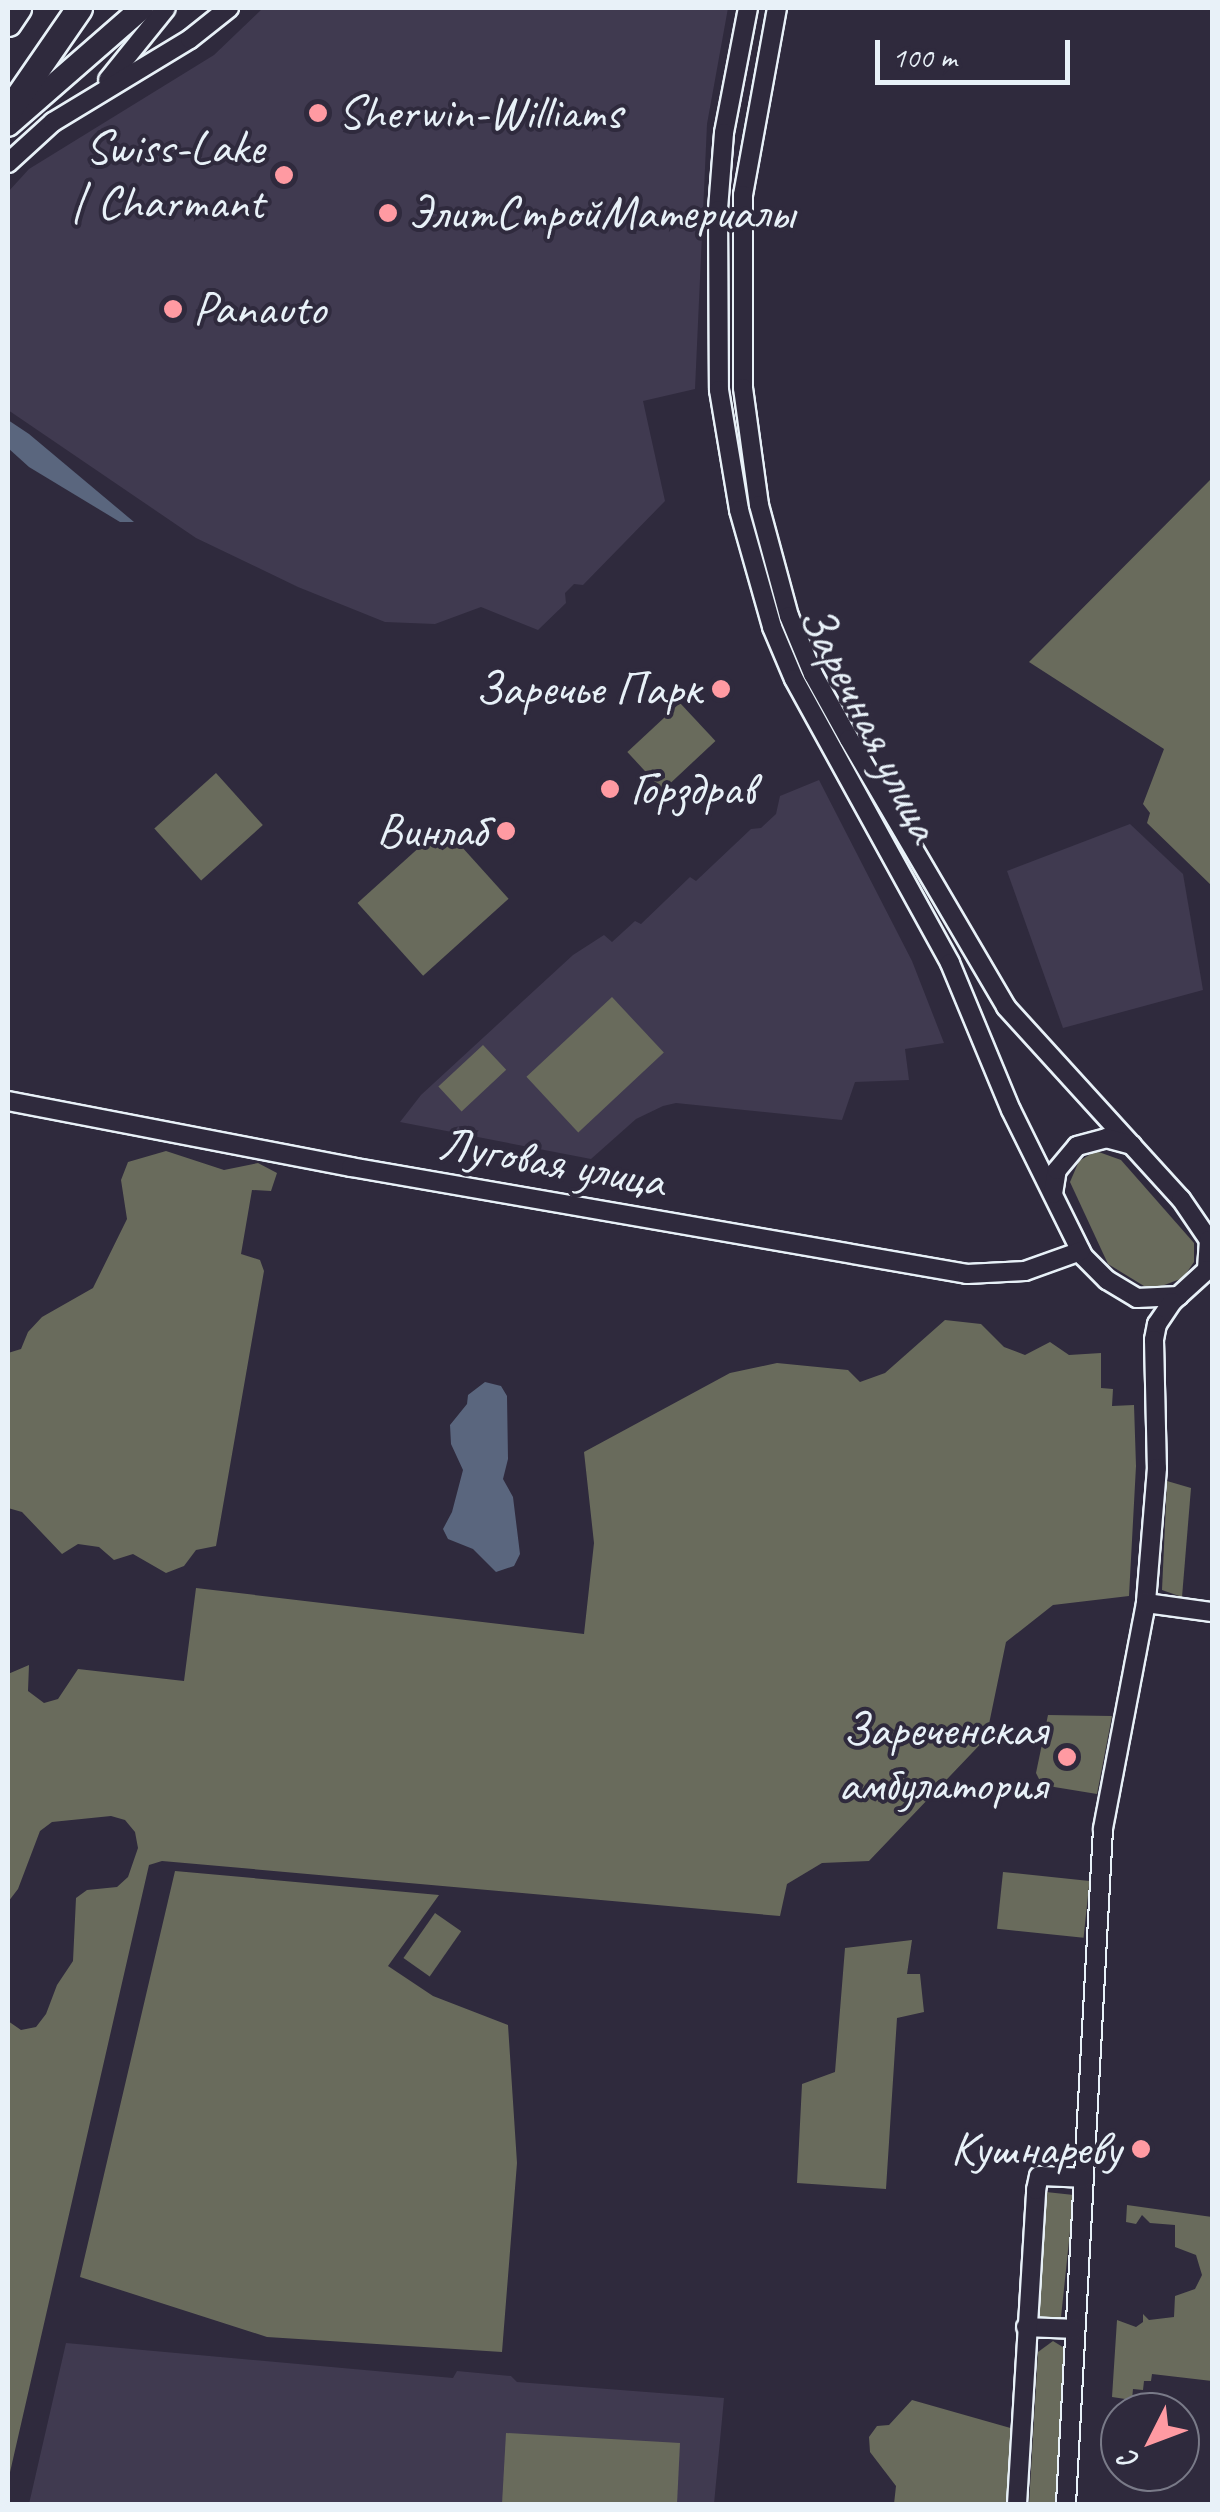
<!DOCTYPE html>
<meta charset="utf-8">
<style>
body{margin:0}
#map{position:relative;width:1220px;height:2512px;overflow:hidden;background:#2f2a3d;font-family:Caveat,sans-serif}
div>[style]{position:absolute}
[style*='--x']{left:calc(var(--x)*1px);top:calc(var(--y)*1px);width:calc(var(--w)*1px);rotate:calc(var(--a)*1deg)}
.built>*{inset:0;background:#403a50}
.green>*{inset:0;background:#696b5c;transform-origin:0 0}
.water>*{inset:0;background:#5a667e}
.roads{filter:drop-shadow(2px 0 #e8f1f8) drop-shadow(-2px 0 #e8f1f8) drop-shadow(0 2px #e8f1f8) drop-shadow(0 -2px #e8f1f8)}
.minor>*{height:18px;margin:-9px;padding:0 9px;transform-origin:9px;border-radius:9px;background:#2f2a3d}
.major>*{height:22px;margin:-11px;padding:0 11px;transform-origin:11px;border-radius:11px;background:#2f2a3d}
.highway>*{height:25px;margin:-12.5px;padding:0 12.5px;transform-origin:12.5px;border-radius:12.5px;background:#2f2a3d}
.dots>*{width:28px;height:28px;translate:-50% -50%;box-sizing:border-box;border:5px solid #2f2a3d;border-radius:50%}
span{translate:-50% -50%;white-space:nowrap;text-align:center;line-height:1.15;-webkit-text-stroke:8px #2f2a3d;paint-order:stroke}
.poi-label{font-size:48px;color:#e8f1f8}
.left{translate:0 -50%;text-align:left}
.right{translate:-100% -50%;text-align:right}
.street-label{font-size:48px;color:#e8f1f8}
.frame{position:absolute;inset:0;border:10px solid #e8f1f8;pointer-events:none}
.north{position:absolute;left:1100px;top:2392px;width:100px;height:100px;box-sizing:border-box;background:#2f2a3d;border:2px solid #797a88;border-radius:50%;rotate:228deg;font-size:28px;font-weight:700;line-height:40px;text-align:center;color:#e8f1f8}
.north::after{content:'';display:block;margin:auto;width:35px;height:45px;background:#ff9aa2;clip-path:polygon(50% 0,100% 100%,50% 72%,0 100%)}
.scale{position:absolute;left:875px;top:40px;width:195px;height:45px;box-sizing:border-box;border:5px solid #e8f1f8;border-top:0;padding-left:12px;font-size:30px;line-height:35px;white-space:nowrap;color:#e8f1f8;-webkit-text-stroke:8px #2f2a3d;paint-order:stroke}
</style>
<div id="map">
<div class="built">
<div style="clip-path:polygon(263px 8px,728px 8px,707px 124px,695px 389px,643px 401px,665px 501px,583px 585px,574px 584px,565px 593px,566px 603px,538px 630px,481px 607px,435px 624px,385px 622px,298px 587px,196px 538px,8px 410px,8px 192px,29px 169px,214px 55px)"></div>
<div style="clip-path:polygon(819px 780px,912px 961px,944px 1043px,905px 1049px,909px 1080px,855px 1082px,842px 1120px,676px 1103px,663px 1106px,636px 1119px,591px 1159px,400px 1122px,421px 1095px,573px 955px,604px 935px,612px 942px,635px 921px,641px 924px,690px 877px,696px 881px,751px 829px,761px 828px,776px 814px,780px 796px)"></div>
<div style="clip-path:polygon(1130px 824px,1183px 874px,1203px 990px,1063px 1028px,1007px 871px)"></div>
<div style="clip-path:polygon(66px 2343px,453px 2378px,457px 2371px,511px 2376px,517px 2382px,724px 2398px,714px 2504px,29px 2504px)"></div>
</div>
<div class="green">
<div style="clip-path:polygon(1212px 478px,1212px 886px,1147px 823px,1150px 813px,1143px 804px,1164px 749px,1029px 662px)"></div>
<div style="left:680px;top:703px;width:52px;height:72px;rotate:47deg"></div>
<div style="left:216px;top:773px;width:70px;height:83px;rotate:48deg"></div>
<div style="left:443px;top:826px;width:98px;height:115px;rotate:48deg"></div>
<div style="left:612px;top:997px;width:76px;height:117px;rotate:47deg"></div>
<div style="left:483px;top:1045px;width:34px;height:61px;rotate:47deg"></div>
<div style="clip-path:polygon(166px 1151px,224px 1170px,258px 1163px,277px 1173px,271px 1191px,252px 1190px,241px 1254px,260px 1260px,264px 1271px,216px 1546px,196px 1550px,184px 1566px,166px 1573px,133px 1554px,114px 1560px,99px 1547px,78px 1544px,62px 1554px,22px 1512px,8px 1508px,8px 1353px,21px 1349px,28px 1332px,42px 1317px,93px 1288px,127px 1219px,121px 1180px,128px 1162px)"></div>
<div style="clip-path:polygon(1096px 1151px,1121px 1160px,1194px 1243px,1194px 1262px,1183px 1278px,1159px 1287px,1144px 1286px,1108px 1264px,1070px 1182px,1079px 1161px)"></div>
<div style="clip-path:polygon(945px 1320px,981px 1324px,1004px 1347px,1025px 1355px,1050px 1342px,1069px 1355px,1101px 1353px,1101px 1388px,1113px 1389px,1112px 1406px,1134px 1405px,1136px 1466px,1129px 1596px,1053px 1605px,1006px 1642px,989px 1724px,992px 1732px,869px 1861px,822px 1863px,787px 1884px,780px 1916px,162px 1861px,149px 1865px,8px 2481px,8px 2021px,21px 2030px,36px 2027px,46px 2014px,57px 1985px,73px 1961px,76px 1898px,87px 1890px,117px 1887px,128px 1877px,138px 1848px,135px 1832px,125px 1820px,111px 1816px,52px 1822px,40px 1831px,18px 1889px,8px 1902px,8px 1674px,29px 1665px,28px 1691px,44px 1703px,58px 1699px,78px 1669px,184px 1681px,196px 1588px,584px 1634px,594px 1543px,584px 1452px,730px 1373px,777px 1363px,848px 1370px,860px 1382px,885px 1373px)"></div>
<div style="clip-path:polygon(1167px 1481px,1191px 1488px,1182px 1597px,1162px 1590px)"></div>
<div style="clip-path:polygon(1048px 1715px,1112px 1716px,1097px 1794px,1042px 1785px,1036px 1773px)"></div>
<div style="clip-path:polygon(175px 1871px,439px 1895px,388px 1966px,433px 1996px,508px 2025px,517px 2163px,502px 2352px,267px 2337px,80px 2277px)"></div>
<div style="left:1003px;top:1872px;width:87px;height:57px;rotate:6deg"></div>
<div style="left:435px;top:1913px;width:32px;height:55px;rotate:35deg"></div>
<div style="clip-path:polygon(912px 1940px,907px 1974px,920px 1974px,924px 2012px,897px 2018px,886px 2189px,797px 2183px,802px 2084px,835px 2072px,845px 1948px)"></div>
<div style="left:1046px;top:2192px;width:28px;height:131px;rotate:6deg"></div>
<div style="clip-path:polygon(1127px 2205px,1212px 2217px,1212px 2381px,1152px 2374px,1151px 2381px,1144px 2381px,1143px 2390px,1133px 2389px,1132px 2400px,1112px 2397px,1117px 2320px,1136px 2327px,1143px 2322px,1143px 2314px,1149px 2320px,1174px 2317px,1175px 2296px,1195px 2289px,1202px 2275px,1196px 2255px,1175px 2247px,1175px 2225px,1150px 2223px,1142px 2215px,1136px 2224px,1126px 2222px)"></div>
<div style="clip-path:polygon(1053px 2341px,1066px 2349px,1058px 2504px,1029px 2504px,1038px 2352px)"></div>
<div style="clip-path:polygon(912px 2400px,1014px 2429px,1011px 2504px,894px 2504px,896px 2486px,870px 2452px,869px 2437px,877px 2426px,889px 2425px)"></div>
<div style="clip-path:polygon(506px 2433px,680px 2443px,677px 2504px,502px 2504px)"></div>
</div>
<div class="water">
<div style="clip-path:polygon(8px 420px,29px 434px,134px 522px,120px 522px,29px 467px,8px 448px)"></div>
<div style="clip-path:polygon(485px 1382px,501px 1386px,507px 1396px,508px 1459px,503px 1479px,513px 1497px,520px 1554px,514px 1566px,496px 1572px,473px 1549px,448px 1539px,443px 1529px,452px 1512px,463px 1470px,451px 1444px,450px 1425px,467px 1404px,468px 1395px)"></div>
</div>
<div class="roads">
<div class="minor">
<div style="--x:748;--y:8;--w:127;--a:100.9"></div>
<div style="--x:724;--y:133;--w:77;--a:94.5"></div>
<div style="--x:718;--y:210;--w:180;--a:89.7"></div>
<div style="--x:719;--y:390;--w:122;--a:80.5"></div>
<div style="--x:739;--y:510;--w:122;--a:74.2"></div>
<div style="--x:772;--y:627;--w:56;--a:67.1"></div>
<div style="--x:794;--y:679;--w:324;--a:61.2"></div>
<div style="--x:950;--y:963;--w:159;--a:67.5"></div>
<div style="--x:1011;--y:1110;--w:163;--a:63.7"></div>
<div style="--x:1083;--y:1256;--w:34;--a:45"></div>
<div style="--x:1107;--y:1280;--w:35;--a:31"></div>
<div style="--x:1137;--y:1298;--w:42;--a:-2.7"></div>
<div style="--x:777;--y:8;--w:190;--a:100.3"></div>
<div style="--x:743;--y:195;--w:193;--a:90"></div>
<div style="--x:743;--y:388;--w:118;--a:82.2"></div>
<div style="--x:759;--y:505;--w:115;--a:74.9"></div>
<div style="--x:789;--y:616;--w:63;--a:67.5"></div>
<div style="--x:813;--y:674;--w:74;--a:61"></div>
<div style="--x:849;--y:739;--w:311;--a:59.6"></div>
<div style="--x:1006;--y:1007;--w:260;--a:47.7"></div>
<div style="--x:1181;--y:1199;--w:50;--a:55.7"></div>
<div style="--x:1209;--y:1240;--w:30;--a:94"></div>
<div style="--x:1207;--y:1270;--w:47;--a:137.6"></div>
<div style="--x:1172;--y:1302;--w:27;--a:124"></div>
<div style="--x:1157;--y:1324;--w:16;--a:101"></div>
<div style="--x:1154;--y:1340;--w:128;--a:88.7"></div>
<div style="--x:1157;--y:1468;--w:135;--a:94.7"></div>
<div style="--x:1146;--y:1603;--w:230;--a:100.8"></div>
<div style="--x:1103;--y:1829;--w:676;--a:93.14"></div>
<div style="--x:108;--y:80;--w:92;--a:-51.1"></div>
<div style="--x:8;--y:163;--w:61;--a:-42.3"></div>
<div style="--x:53;--y:122;--w:160;--a:-31.2"></div>
<div style="--x:190;--y:39;--w:50;--a:-38.5"></div>
<div style="--x:8;--y:1101;--w:349;--a:10.9"></div>
<div style="--x:351;--y:1167;--w:625;--a:9.85"></div>
<div style="--x:967;--y:1274;--w:58;--a:-3"></div>
<div style="--x:1025;--y:1271;--w:59;--a:-19.7"></div>
<div style="--x:1053;--y:1194;--w:24;--a:-81"></div>
<div style="--x:1057;--y:1170;--w:31;--a:-50"></div>
<div style="--x:1077;--y:1146;--w:30;--a:-15"></div>
<div style="--x:1106;--y:1138;--w:27;--a:15"></div>
<div style="--x:1146;--y:1603;--w:67;--a:7.8"></div>
<div style="--x:1026;--y:2327;--w:49;--a:2.3"></div>
<div style="--x:1017;--y:2504;--w:315;--a:-86.5"></div>
<div style="--x:1036;--y:2190;--w:14;--a:-78"></div>
<div style="--x:1039;--y:2176;--w:45;--a:2.5"></div>
</div>
<div class="major">
<div style="--x:8;--y:125;--w:178;--a:-41.1"></div>
</div>
<div class="highway">
<div style="--x:8;--y:23;--w:18;--a:-56"></div>
<div style="--x:8;--y:111;--w:125;--a:-55.4"></div>
</div>
</div>
<div class="dots">
<div style="left:318px;top:113px;background:#ff9aa2"></div>
<div style="left:284px;top:175px;background:#ff9aa2"></div>
<div style="left:388px;top:213px;background:#ff9aa2"></div>
<div style="left:173px;top:309px;background:#ff9aa2"></div>
<div style="left:721px;top:689px;background:#ff9aa2"></div>
<div style="left:610px;top:789px;background:#ff9aa2"></div>
<div style="left:506px;top:831px;background:#ff9aa2"></div>
<div style="left:1067px;top:1757px;background:#ff9aa2"></div>
<div style="left:1141px;top:2149px;background:#ff9aa2"></div>
</div>
<div class="poi-label">
<span class="left" style="left:338px;top:113px">Sherwin-Williams</span>
<span class="right" style="left:264px;top:175px">Swiss-Lake<br>| Charmant</span>
<span class="left" style="left:408px;top:213px">ЭлитСтройМатериалы</span>
<span class="left" style="left:193px;top:309px">Panauto</span>
<span class="right" style="left:701px;top:689px">Заречье Парк</span>
<span class="left" style="left:630px;top:789px">Горздрав</span>
<span class="right" style="left:486px;top:831px">Винлаб</span>
<span class="right" style="left:1047px;top:1757px">Зареченская<br>амбулатория</span>
<span class="right" style="left:1121px;top:2149px">Кушнареву</span>
</div>
<div class="street-label">
<span style="left:870px;top:723px;rotate:63deg">Заречная улица</span>
<span style="left:552px;top:1162px;rotate:10deg">Луговая улица</span>
</div>
<div class="frame"></div>
<div class="north">С</div>
<div class="scale">100 m</div>
</div>
